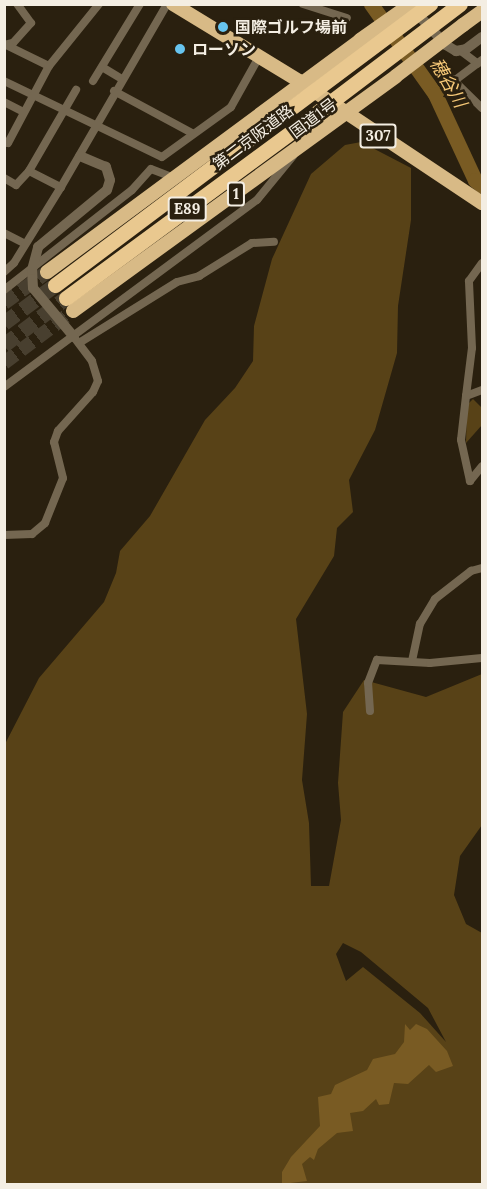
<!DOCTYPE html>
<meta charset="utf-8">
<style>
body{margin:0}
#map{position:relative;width:487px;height:1189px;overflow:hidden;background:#2a200f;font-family:Lora,"Noto Sans JP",serif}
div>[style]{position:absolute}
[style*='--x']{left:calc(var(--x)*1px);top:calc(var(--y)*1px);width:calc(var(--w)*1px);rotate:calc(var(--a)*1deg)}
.green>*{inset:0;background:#584217}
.water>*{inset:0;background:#795b23}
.river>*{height:15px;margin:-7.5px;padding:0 7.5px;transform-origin:7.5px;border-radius:7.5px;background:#795b23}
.trunk-tunnel>*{height:14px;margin-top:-7px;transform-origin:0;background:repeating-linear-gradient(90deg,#483f2f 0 14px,transparent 0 21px)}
.motorway-tunnel>*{height:15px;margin-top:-7.5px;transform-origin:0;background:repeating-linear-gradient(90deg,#483f2f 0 15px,transparent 0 23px)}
.minor>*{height:8px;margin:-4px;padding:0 4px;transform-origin:4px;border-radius:4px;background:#746751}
.tertiary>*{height:10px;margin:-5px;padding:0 5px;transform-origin:5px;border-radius:5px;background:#746751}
.trunk>*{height:14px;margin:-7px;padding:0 7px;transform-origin:7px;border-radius:7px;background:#d8ba86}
.motorway>*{height:15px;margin:-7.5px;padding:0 7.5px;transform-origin:7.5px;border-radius:7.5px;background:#e9c88f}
.trunk-bridge>*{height:14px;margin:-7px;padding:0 7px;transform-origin:7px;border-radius:7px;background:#d8ba86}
.motorway-bridge>*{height:15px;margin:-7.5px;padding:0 7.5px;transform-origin:7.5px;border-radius:7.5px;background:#e9c88f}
.dots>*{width:16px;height:16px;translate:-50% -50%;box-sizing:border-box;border:3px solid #2a200f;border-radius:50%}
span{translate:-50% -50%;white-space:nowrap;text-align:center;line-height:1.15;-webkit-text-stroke:5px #2a200f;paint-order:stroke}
.shield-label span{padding:2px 4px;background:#2a200f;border:2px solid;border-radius:4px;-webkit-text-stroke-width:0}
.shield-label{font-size:15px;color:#f4eee3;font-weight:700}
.poi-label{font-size:16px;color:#f4eee3;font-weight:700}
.left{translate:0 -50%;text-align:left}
.street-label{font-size:16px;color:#f4eee3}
.water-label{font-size:18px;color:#f6c877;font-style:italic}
.frame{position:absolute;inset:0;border:6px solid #f4eee3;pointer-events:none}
</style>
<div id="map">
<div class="green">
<div style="clip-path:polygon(evenodd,361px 142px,411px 168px,411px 220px,398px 306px,397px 353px,375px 430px,349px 480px,353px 512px,337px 528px,334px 556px,296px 619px,307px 714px,302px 780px,309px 823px,311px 886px,329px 886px,341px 820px,338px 783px,343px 712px,364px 680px,426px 697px,482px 674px,482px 825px,460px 856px,454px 895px,466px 924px,482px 933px,482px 1184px,5px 1184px,5px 744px,39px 678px,104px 602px,116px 573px,120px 551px,150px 516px,205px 420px,235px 388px,253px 361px,254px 326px,272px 259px,311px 174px,345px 145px,361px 142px,343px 943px,361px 952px,428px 1008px,446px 1042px,420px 1013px,363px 967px,346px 981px,336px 954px,343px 943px)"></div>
<div style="clip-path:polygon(473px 399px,482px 408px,482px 425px,466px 443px,467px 405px)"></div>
</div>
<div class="water">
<div style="clip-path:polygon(405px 1024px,410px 1030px,416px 1024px,427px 1029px,447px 1051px,453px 1066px,436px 1072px,429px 1065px,408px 1084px,394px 1083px,389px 1104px,379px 1105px,376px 1099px,363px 1111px,350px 1113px,353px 1131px,337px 1133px,318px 1149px,314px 1160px,310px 1157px,302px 1164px,307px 1181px,282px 1184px,282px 1172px,291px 1157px,320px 1126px,318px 1097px,331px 1094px,335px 1085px,367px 1070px,373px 1059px,395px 1054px,404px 1042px)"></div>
</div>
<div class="river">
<div style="--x:371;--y:4;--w:110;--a:54.6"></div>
<div style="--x:435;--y:94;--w:95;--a:65.1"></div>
<div style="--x:475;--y:180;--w:9;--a:41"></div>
</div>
<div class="trunk-tunnel">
<div style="--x:4;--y:303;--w:53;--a:-35.8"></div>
<div style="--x:4;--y:363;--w:86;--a:-37"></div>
</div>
<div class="motorway-tunnel">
<div style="--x:4;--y:323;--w:64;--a:-36.7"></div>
<div style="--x:4;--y:345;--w:78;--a:-37.2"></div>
</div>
<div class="minor">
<div style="--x:303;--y:4;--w:46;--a:17.7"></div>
<div style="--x:4;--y:45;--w:9;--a:-13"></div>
<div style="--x:13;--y:43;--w:27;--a:-48"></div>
<div style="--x:31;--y:23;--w:24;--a:-126"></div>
<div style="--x:6;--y:45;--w:48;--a:26"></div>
<div style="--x:461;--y:51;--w:21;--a:37"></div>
<div style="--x:437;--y:64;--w:63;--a:44.4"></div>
<div style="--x:102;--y:67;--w:23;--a:31"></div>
<div style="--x:4;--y:81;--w:175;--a:25.7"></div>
<div style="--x:162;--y:157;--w:85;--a:-35.9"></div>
<div style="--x:231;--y:107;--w:57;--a:-60.8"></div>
<div style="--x:93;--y:81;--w:90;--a:-58.6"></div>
<div style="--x:454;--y:81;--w:35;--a:-37"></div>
<div style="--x:114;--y:91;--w:89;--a:28.3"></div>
<div style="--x:4;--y:102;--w:22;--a:27"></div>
<div style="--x:4;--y:141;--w:4;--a:27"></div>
<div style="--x:8;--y:143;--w:87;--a:-62"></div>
<div style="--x:49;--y:66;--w:80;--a:-51.1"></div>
<div style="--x:29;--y:171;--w:36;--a:27"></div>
<div style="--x:61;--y:187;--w:211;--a:-59.9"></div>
<div style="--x:4;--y:178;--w:14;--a:30"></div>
<div style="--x:16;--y:185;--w:19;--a:-47"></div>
<div style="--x:29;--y:171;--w:94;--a:-59.9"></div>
<div style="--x:4;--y:233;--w:22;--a:27"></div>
<div style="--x:4;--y:272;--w:13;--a:-42"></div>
<div style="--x:14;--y:263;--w:89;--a:-58.3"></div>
<div style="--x:4;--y:290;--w:162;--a:-38"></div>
<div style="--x:132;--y:190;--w:28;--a:-48"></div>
<div style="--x:151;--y:169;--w:22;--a:21"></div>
<div style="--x:79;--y:343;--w:115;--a:-31.9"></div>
<div style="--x:177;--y:282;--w:23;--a:-15"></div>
<div style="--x:199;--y:276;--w:62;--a:-31.9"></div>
<div style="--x:252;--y:243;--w:22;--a:-3"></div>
<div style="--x:4;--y:387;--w:315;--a:-36.5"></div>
<div style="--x:257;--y:200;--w:57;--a:-50.7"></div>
<div style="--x:482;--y:390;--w:17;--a:159"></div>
<div style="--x:466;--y:396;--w:44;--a:96.5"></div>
<div style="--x:461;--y:440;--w:42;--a:77.6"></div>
<div style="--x:470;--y:481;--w:19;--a:-51"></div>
<div style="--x:466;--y:396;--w:48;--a:-82.9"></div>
<div style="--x:472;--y:348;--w:67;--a:-92.6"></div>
<div style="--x:469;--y:281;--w:22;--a:-54"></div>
<div style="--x:4;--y:535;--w:28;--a:-2"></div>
<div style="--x:32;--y:534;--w:17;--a:-40"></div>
<div style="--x:45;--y:523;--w:48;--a:-68.2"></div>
<div style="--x:63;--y:478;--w:37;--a:-104"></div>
<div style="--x:54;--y:442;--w:12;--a:-70"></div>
<div style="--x:58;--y:431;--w:52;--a:-48.1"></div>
<div style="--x:93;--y:392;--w:12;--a:-66"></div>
<div style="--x:98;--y:381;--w:21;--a:-107"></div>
<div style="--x:92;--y:361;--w:30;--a:-127"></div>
<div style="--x:412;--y:661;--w:38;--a:-78"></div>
<div style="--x:420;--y:624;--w:29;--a:-59"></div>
<div style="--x:435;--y:599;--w:46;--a:-37.9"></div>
<div style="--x:471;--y:571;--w:11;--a:-15"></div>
<div style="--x:370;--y:711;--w:28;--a:-94"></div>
<div style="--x:368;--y:683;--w:25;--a:-69"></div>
<div style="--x:377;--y:660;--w:53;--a:3.2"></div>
<div style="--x:430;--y:663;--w:52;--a:-5.5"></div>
</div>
<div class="tertiary">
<div style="--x:413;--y:9;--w:49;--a:47.5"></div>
<div style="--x:446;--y:45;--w:12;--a:31"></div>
<div style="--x:456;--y:51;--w:10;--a:-11"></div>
<div style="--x:466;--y:49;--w:20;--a:-37"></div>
<div style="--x:74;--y:337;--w:64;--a:-129.9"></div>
<div style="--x:33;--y:288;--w:18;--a:-93"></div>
<div style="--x:32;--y:270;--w:24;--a:-75"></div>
<div style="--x:38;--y:247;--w:89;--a:-39.6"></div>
<div style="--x:107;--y:190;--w:10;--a:-73"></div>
<div style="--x:110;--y:180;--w:14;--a:-107"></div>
<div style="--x:106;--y:167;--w:28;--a:-157"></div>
</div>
<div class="trunk">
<div style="--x:173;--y:4;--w:148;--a:31.4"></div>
<div style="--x:299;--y:81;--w:220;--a:33.7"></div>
<div style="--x:463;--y:25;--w:24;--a:-36"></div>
<div style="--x:47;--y:272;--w:390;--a:-36.5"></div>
<div style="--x:73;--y:311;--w:399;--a:-36"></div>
</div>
<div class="motorway">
<div style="--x:55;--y:285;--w:290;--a:-36.9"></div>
<div style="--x:66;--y:298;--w:300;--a:-36.4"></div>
</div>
<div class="trunk-bridge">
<div style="--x:360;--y:40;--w:62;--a:-35.2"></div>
<div style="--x:396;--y:76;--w:84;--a:-37.3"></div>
</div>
<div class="motorway-bridge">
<div style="--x:287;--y:111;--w:179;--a:-36.8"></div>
<div style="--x:307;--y:120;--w:192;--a:-37.2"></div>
</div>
<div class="dots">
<div style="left:223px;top:27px;background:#67c4ef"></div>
<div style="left:180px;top:49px;background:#67c4ef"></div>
</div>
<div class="shield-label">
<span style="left:378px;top:136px">307</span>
<span style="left:236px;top:194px">1</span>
<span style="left:187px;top:209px">E89</span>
</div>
<div class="poi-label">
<span class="left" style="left:235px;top:27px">国際ゴルフ場前</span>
<span class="left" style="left:192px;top:49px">ローソン</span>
</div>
<div class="street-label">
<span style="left:313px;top:118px;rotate:-37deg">国道1号</span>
<span style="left:253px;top:137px;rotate:-37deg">第二京阪道路</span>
</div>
<div class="water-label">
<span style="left:448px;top:83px;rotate:60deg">穂谷川</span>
</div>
<div class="frame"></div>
</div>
